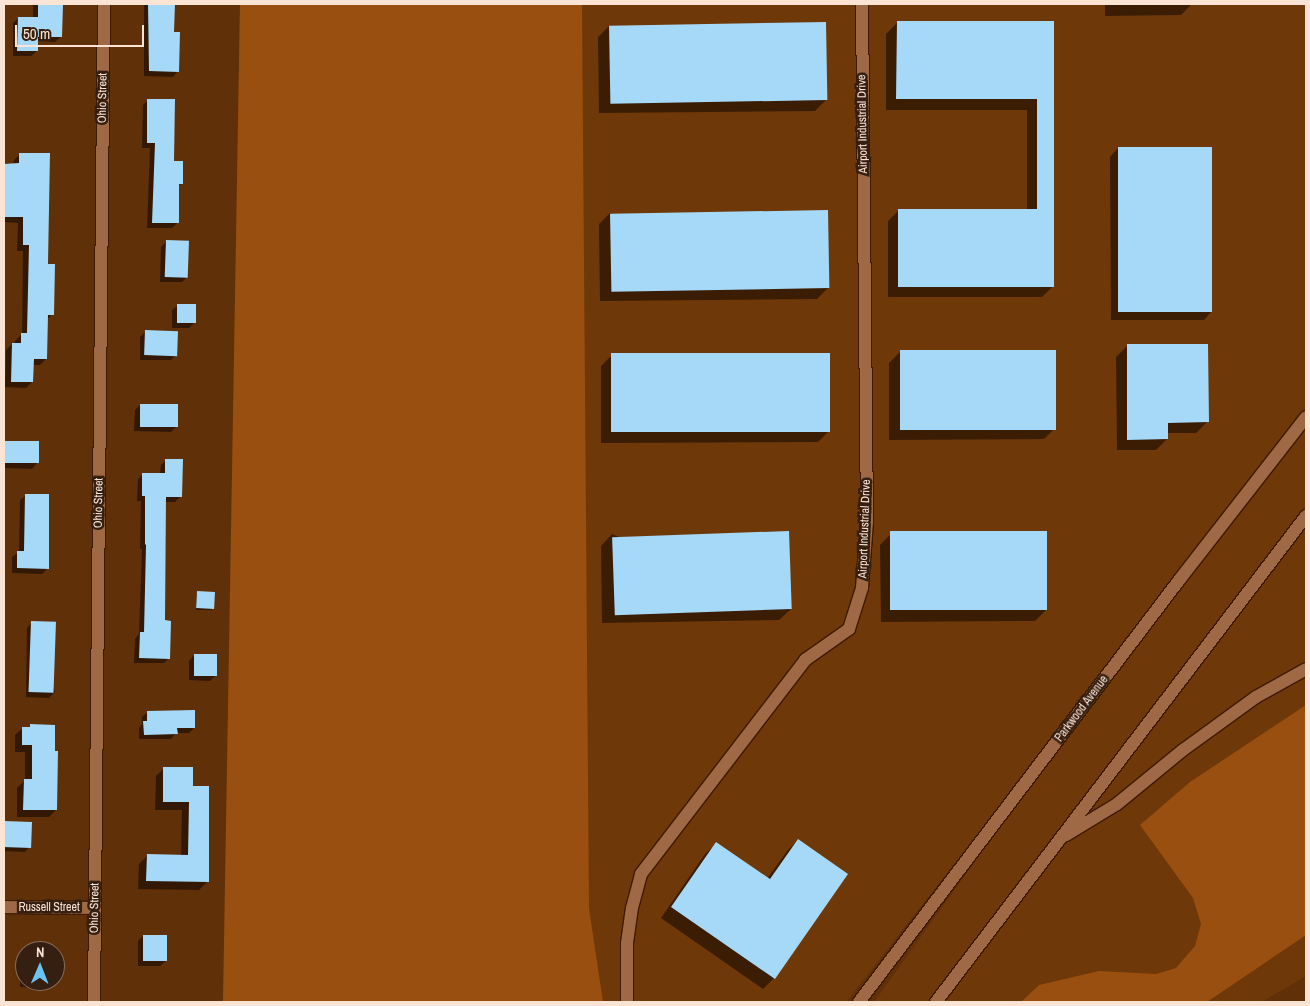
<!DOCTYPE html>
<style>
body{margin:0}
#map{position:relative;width:1310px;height:1006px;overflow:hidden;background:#603008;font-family:"Archivo Narrow",sans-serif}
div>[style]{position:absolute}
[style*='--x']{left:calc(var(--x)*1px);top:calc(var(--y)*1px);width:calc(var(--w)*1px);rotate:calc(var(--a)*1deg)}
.built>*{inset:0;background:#6f3808}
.green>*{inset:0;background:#994f0f}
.shadow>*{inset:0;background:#0007}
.building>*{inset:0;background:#a5d9f7;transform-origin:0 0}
.roads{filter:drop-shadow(1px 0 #3e1a00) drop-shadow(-1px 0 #3e1a00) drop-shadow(0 1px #3e1a00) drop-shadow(0 -1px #3e1a00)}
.minor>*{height:12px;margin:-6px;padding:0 6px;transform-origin:6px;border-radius:6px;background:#9f6945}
span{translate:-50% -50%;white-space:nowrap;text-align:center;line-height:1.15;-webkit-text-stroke:5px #351f10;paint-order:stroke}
.street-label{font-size:12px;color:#fce4d4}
.frame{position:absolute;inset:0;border:5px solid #fce4d4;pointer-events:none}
.north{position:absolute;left:15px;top:941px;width:50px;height:50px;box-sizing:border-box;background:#351f10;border:1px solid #856e5e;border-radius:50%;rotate:1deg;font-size:14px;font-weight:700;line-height:20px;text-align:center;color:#fce4d4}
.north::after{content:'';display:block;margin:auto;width:18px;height:22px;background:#6bc3f2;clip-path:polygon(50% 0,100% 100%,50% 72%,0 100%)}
.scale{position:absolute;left:15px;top:25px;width:129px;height:22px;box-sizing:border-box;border:2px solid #fce4d4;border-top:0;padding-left:6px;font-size:15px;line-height:18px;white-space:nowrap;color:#fce4d4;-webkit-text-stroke:4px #351f10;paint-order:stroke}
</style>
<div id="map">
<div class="built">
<div style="clip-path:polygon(240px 4px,1306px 4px,1306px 976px,1262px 1002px,874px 1002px,1133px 641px,1017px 784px,846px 1002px,223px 1002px)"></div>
</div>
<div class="green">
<div style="clip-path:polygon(240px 4px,582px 4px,589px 908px,603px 1002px,223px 1002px)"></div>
<div style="clip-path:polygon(1306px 705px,1306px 935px,1207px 1002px,1021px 1002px,1039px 985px,1099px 971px,1156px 974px,1176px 968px,1195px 946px,1201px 924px,1193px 898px,1140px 825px,1190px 782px)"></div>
</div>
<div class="shadow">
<div style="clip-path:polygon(33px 4px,62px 4px,61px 37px,55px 42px,37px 41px,37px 51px,31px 56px,13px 56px,13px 23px,19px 18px,33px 18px)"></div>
<div style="clip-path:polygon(144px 4px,174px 4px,173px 33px,178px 71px,173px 77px,144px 76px)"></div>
<div style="clip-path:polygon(1105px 4px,1192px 4px,1181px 15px,1105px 16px)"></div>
<div style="clip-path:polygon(1053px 22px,1053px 286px,1042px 297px,888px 297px,888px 221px,899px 210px,1027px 210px,1027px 110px,886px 110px,886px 34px,897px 23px)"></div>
<div style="clip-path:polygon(609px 26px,826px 100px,815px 111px,599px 113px,598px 37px)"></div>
<div style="clip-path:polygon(148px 100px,181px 183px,178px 187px,177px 223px,172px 228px,147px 228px,150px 148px,142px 148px,143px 105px)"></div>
<div style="clip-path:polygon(1118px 148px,1212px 311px,1204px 320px,1111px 320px,1110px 157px)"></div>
<div style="clip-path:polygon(20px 154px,47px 265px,52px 314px,47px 320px,46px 359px,40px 365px,32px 365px,32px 382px,26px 388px,5px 387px,6px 350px,12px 344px,15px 344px,15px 341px,22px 334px,23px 251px,17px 251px,18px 223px,4px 222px,4px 165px,13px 165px,14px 160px)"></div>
<div style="clip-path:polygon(610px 213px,828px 288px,817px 299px,600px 301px,599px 224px)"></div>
<div style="clip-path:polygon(166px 242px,187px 277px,182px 282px,160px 282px,161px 247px)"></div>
<div style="clip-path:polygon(178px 305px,194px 323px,189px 328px,172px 328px,172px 310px)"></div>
<div style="clip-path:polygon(145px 332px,176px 355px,171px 360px,140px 360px,140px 337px)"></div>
<div style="clip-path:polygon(1127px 346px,1207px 422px,1196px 433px,1167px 433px,1167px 439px,1156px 450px,1117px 450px,1116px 357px)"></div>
<div style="clip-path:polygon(900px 352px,1055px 428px,1044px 439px,889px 440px,889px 363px)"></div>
<div style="clip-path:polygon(612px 355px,829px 431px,818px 442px,601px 443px,601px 366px)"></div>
<div style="clip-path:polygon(140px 405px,176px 427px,171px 432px,134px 431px,135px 410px)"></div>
<div style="clip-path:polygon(4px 442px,38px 442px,37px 463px,32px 469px,4px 468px)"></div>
<div style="clip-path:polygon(166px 460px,181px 496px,175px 502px,165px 502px,164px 622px,169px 658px,164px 663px,134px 663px,135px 639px,139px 634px,142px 549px,140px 549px,141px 501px,137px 501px,138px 479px,143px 474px,160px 474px,161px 465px)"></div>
<div style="clip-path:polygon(26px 495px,48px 568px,42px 574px,12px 573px,12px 557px,19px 552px,20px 500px)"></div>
<div style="clip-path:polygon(612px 534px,791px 609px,779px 620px,602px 623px,601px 546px)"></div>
<div style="clip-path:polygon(891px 534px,1046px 610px,1035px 621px,881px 622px,880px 545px)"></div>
<div style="clip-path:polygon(198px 593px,213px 608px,211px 610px,196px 610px,196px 595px)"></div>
<div style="clip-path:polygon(32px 622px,55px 692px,49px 698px,26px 697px,27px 628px)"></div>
<div style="clip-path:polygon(194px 655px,215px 676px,210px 681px,189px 680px,189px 661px)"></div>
<div style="clip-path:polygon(148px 712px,194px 728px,189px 733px,176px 733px,171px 739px,139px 739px,139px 728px,142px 724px,142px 717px)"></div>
<div style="clip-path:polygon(31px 725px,56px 810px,49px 817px,17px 817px,17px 788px,25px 780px,25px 752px,15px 752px,15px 735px,23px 728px,28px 728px)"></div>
<div style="clip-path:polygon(164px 768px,192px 787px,207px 882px,199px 890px,138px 889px,139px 864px,147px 856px,181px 856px,182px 810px,155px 810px,156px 776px)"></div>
<div style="clip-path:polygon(4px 822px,31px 823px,30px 846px,25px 852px,4px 851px)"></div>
<div style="clip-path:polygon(798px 840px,774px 978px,763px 989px,661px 918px,705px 854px,716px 844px,767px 879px,787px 851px)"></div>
<div style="clip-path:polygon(143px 936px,166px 961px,160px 966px,138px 966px,138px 941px)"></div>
<div style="clip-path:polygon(55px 956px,58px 956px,58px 972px,55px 975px)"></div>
<div style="clip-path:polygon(25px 969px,25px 981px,46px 982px,41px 988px,20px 987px,20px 974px)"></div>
</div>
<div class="building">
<div style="clip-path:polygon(38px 4px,63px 4px,62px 37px,38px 37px,38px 51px,17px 51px,18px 17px,38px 17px)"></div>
<div style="clip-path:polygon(148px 4px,175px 4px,174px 32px,180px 32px,179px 72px,149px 71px)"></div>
<div style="clip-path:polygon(897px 21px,1054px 21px,1054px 287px,898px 287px,898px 209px,1037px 209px,1037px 99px,896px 99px)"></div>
<div style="left:826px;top:22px;width:78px;height:217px;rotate:89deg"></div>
<div style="clip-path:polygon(147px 99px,175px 99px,174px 161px,183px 161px,183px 184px,179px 184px,179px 223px,152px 223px,155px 143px,147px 143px)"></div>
<div style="left:1118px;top:147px;width:94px;height:165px"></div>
<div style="clip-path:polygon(19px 153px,50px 153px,48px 264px,55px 264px,54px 315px,48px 315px,47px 359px,34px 359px,33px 382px,11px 382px,12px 343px,21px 343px,21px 333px,27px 333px,29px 245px,23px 245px,23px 217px,4px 217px,4px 164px,19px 163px)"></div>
<div style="left:828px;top:210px;width:78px;height:218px;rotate:89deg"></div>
<div style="left:166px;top:240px;width:23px;height:37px;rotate:2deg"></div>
<div style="left:177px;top:304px;width:19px;height:19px"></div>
<div style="left:145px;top:330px;width:33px;height:25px;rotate:2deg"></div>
<div style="clip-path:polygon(1127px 344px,1208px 344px,1209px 422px,1168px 423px,1168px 439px,1127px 440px)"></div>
<div style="left:900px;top:350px;width:156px;height:80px"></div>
<div style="left:611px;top:353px;width:219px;height:79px"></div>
<div style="left:140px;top:404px;width:38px;height:23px"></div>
<div style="left:4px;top:441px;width:35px;height:22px"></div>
<div style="clip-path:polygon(165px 459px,183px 459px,182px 497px,166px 497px,165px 620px,171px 621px,170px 659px,139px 658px,140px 632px,144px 632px,146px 545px,145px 544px,145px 496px,142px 496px,142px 473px,165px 473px)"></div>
<div style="clip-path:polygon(25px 494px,49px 494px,49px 569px,17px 568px,17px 551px,24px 551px)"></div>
<div style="left:789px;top:531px;width:78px;height:177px;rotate:88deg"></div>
<div style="left:1047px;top:531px;width:79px;height:157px;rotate:90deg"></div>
<div style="left:197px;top:591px;width:18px;height:17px;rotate:3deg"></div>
<div style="left:31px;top:621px;width:25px;height:71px;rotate:2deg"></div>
<div style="left:194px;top:654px;width:23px;height:22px"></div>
<div style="clip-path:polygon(195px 710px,195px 728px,177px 728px,178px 734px,144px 735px,143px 721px,147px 721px,147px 711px)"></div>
<div style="clip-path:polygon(30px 724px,55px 725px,55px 751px,58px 751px,57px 810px,23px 810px,24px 779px,32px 779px,32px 745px,22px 745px,22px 727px,30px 727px)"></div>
<div style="clip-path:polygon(163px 767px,193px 767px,193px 786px,209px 786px,209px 882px,146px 881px,147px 854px,188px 855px,189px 802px,163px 802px)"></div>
<div style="left:4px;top:821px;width:28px;height:26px;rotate:2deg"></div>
<div style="clip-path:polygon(798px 839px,848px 874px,775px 979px,671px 907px,716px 842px,770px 879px)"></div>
<div style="left:143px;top:935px;width:24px;height:26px"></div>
</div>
<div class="roads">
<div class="minor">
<div style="--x:1066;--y:835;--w:60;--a:-31.3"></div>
<div style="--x:1117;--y:804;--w:85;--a:-39.3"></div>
<div style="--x:1183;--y:750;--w:90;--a:-36"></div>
<div style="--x:1256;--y:697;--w:57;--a:-29.2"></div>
<div style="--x:4;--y:907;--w:91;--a:0.6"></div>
<div style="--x:94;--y:1002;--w:998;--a:-89.43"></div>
<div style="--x:627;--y:1002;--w:59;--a:-90"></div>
<div style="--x:627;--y:943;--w:35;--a:-82"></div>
<div style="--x:632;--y:908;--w:35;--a:-75"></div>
<div style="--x:641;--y:874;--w:270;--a:-52.5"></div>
<div style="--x:805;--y:660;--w:54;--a:-35.2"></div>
<div style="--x:849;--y:629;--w:43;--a:-72.4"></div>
<div style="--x:862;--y:588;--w:66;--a:-85.7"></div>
<div style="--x:867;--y:522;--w:518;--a:-90.55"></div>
<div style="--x:859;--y:1002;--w:531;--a:-52.81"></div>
<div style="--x:1180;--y:579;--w:205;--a:-52.1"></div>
<div style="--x:936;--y:1002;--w:611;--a:-52.72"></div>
</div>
</div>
<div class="street-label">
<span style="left:103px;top:98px;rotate:-89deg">Ohio Street</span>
<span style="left:863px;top:124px;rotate:-91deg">Airport Industrial Drive</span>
<span style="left:99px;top:503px;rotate:-89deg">Ohio Street</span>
<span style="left:865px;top:529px;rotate:-88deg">Airport Industrial Drive</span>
<span style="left:1082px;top:709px;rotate:-53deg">Parkwood Avenue</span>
<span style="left:49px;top:908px">Russell Street</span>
<span style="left:95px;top:908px;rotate:-89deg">Ohio Street</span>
</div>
<div class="frame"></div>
<div class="north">N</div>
<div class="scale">50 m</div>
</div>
